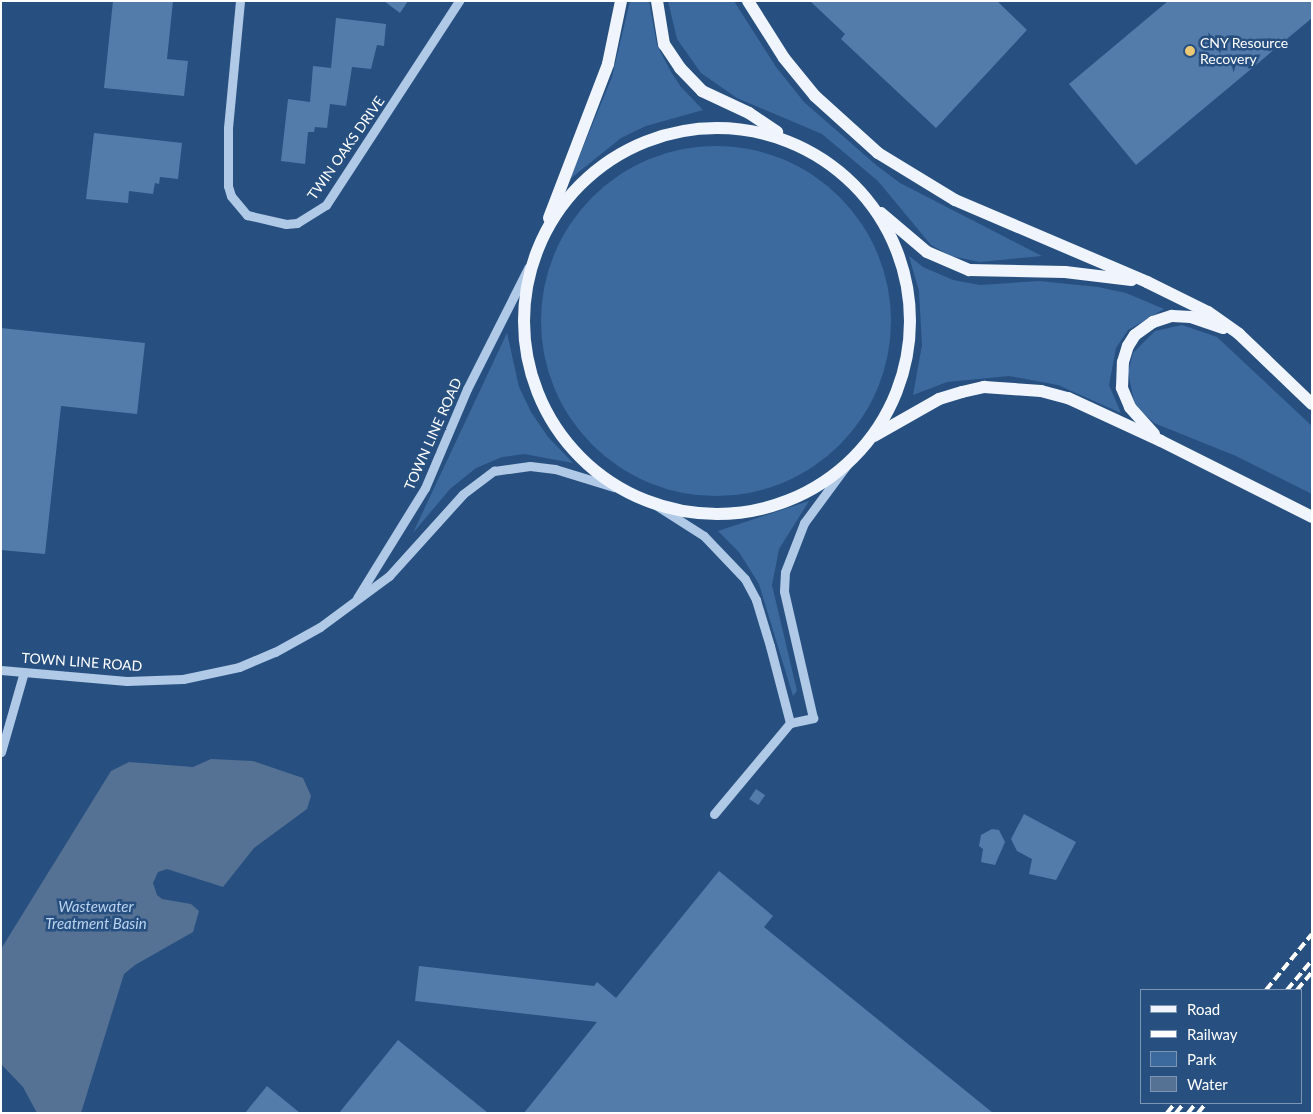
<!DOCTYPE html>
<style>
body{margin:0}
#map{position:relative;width:1313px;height:1114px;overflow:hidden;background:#275081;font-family:Lato,sans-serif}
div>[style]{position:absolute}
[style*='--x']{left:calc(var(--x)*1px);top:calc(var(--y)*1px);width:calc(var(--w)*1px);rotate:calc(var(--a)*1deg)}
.green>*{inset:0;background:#3c6a9e}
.round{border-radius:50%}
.water>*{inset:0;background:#557194}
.building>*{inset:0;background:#547cab;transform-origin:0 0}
.minor>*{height:9px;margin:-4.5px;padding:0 4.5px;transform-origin:4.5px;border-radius:4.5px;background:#afc9e6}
.major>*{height:12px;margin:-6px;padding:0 6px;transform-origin:6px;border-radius:6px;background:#f0f5fd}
.major>.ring{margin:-6px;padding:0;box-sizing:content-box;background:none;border:12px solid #f0f5fd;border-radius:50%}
.rail>*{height:4px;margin-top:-2px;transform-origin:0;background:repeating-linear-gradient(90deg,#fff 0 9px,transparent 0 13px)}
.dots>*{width:14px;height:14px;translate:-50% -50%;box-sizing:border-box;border:2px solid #275081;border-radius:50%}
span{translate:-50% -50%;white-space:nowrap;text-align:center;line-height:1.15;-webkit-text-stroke:5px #275081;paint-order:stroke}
.poi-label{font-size:14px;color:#fff}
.left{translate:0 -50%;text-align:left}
.street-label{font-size:14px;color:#fff}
.water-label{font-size:15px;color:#bbd3ee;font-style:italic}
.frame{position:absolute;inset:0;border:2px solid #fff;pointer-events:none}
.legend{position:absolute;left:1140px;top:989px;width:162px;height:115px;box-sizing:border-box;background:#275081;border:1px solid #7d96b3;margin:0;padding:6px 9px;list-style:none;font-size:15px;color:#fff}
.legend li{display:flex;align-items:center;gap:10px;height:25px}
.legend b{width:25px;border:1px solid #7d96b3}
</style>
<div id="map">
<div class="green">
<div style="clip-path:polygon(630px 1px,649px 1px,657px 45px,671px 72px,681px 87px,703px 110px,646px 126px,621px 138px,570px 179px,612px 77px)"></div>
<div style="clip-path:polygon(668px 1px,734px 1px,776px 67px,804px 102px,876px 165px,900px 183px,1042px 256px,980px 262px,951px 256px,931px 245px,878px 181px,822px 134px,737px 98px,701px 73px,677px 39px)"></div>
<div class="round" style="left:541px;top:146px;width:350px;height:350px"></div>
<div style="clip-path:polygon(909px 256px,923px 267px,953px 280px,980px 285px,1039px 281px,1098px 287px,1126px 293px,1164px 309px,1128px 330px,1116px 348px,1109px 385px,1121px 413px,1058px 385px,1009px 376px,947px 382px,913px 395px,922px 345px,919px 291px)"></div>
<div style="clip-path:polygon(1182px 325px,1217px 337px,1312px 426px,1312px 494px,1236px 456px,1154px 423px,1135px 406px,1128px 372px,1133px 353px,1155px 331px)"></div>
<div style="clip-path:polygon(507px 333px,519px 387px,531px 412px,548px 437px,573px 463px,524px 454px,502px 457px,476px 468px,450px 489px,413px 533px)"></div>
<div style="clip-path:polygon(809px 501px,779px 549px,772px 585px,797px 691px,793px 696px,759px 584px,739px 552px,718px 531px)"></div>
</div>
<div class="water">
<div style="clip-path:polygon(211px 759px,253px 761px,303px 778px,311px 796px,307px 809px,254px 848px,223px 887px,167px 869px,158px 872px,153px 883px,157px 895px,162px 899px,191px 904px,199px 911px,193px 932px,135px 965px,124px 974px,81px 1113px,37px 1113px,23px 1087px,1px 1064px,1px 949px,111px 771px,129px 762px,193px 767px)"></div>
</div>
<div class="building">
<div style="clip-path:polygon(113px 1px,173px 1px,167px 59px,188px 61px,184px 96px,104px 88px)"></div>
<div style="clip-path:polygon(384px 1px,408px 1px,400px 13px)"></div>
<div style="clip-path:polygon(810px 1px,997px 1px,1027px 30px,936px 128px,841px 39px,845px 34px)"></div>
<div style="clip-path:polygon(1168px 1px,1312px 1px,1312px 18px,1136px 165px,1069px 84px)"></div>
<div style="clip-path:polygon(336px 18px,386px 24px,384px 46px,377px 45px,371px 69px,352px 67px,346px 106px,330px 104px,327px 128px,315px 127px,314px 132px,308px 132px,305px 164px,281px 161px,288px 99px,310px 102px,313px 66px,331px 68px)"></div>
<div style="clip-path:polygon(94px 133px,182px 143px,178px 179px,160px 177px,159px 184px,155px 183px,153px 194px,129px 191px,128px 203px,86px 199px)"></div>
<div style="clip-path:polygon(1px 328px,145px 343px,137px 414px,61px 406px,45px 554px,1px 550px)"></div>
<div style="left:756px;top:789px;width:11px;height:12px;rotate:34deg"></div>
<div style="clip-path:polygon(1024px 814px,1076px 842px,1056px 880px,1029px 874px,1032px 859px,1017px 851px,1011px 839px)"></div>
<div style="clip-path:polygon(992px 829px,999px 830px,1005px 842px,995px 865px,981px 862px,983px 849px,979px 846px,981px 835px)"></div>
<div style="clip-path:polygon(719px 871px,773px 916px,764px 927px,993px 1113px,524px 1113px,597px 1022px,415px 1001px,419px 966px,594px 986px,597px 982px,616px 998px)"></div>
<div style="clip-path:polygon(398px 1040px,488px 1113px,339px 1113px)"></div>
<div style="clip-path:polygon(267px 1086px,300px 1113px,245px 1113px)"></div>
</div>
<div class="minor">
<div style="--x:240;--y:1;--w:128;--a:95.4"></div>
<div style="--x:228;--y:128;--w:58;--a:90"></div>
<div style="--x:228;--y:186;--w:10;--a:73"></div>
<div style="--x:231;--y:196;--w:25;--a:50"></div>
<div style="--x:247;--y:215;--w:40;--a:13"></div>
<div style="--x:286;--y:224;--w:11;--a:-5"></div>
<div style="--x:297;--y:223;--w:34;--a:-32"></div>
<div style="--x:326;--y:205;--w:244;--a:-56.9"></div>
<div style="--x:654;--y:504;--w:59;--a:32.6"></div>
<div style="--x:704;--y:536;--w:59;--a:46.4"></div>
<div style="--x:745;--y:579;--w:24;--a:62"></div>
<div style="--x:756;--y:600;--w:48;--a:73.1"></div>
<div style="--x:770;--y:646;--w:80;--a:75.4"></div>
<div style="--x:357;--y:598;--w:129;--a:-58.3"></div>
<div style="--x:425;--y:488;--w:108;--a:-67"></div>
<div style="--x:467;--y:389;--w:136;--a:-63.2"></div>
<div style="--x:1;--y:670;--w:126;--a:5"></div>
<div style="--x:127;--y:681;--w:56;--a:-2"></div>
<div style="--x:183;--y:679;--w:57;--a:-12.1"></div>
<div style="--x:239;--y:667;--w:39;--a:-23"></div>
<div style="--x:275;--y:652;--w:51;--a:-29.1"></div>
<div style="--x:320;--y:627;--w:86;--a:-36.5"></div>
<div style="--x:389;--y:576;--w:110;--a:-47.9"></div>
<div style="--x:463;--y:494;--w:39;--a:-37"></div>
<div style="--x:494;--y:471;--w:36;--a:-8"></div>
<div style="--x:530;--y:466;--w:25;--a:7"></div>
<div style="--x:555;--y:469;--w:62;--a:17"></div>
<div style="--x:1;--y:752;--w:83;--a:-74"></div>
<div style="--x:714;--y:814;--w:119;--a:-50.1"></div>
<div style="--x:790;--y:723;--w:24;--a:-12"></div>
<div style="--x:813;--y:718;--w:130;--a:-102.9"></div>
<div style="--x:784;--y:591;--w:19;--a:-87"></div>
<div style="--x:785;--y:572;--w:53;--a:-68.8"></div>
<div style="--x:804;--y:523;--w:71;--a:-53.6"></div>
</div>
<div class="major">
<div style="--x:657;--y:1;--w:44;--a:80.8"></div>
<div style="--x:664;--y:44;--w:29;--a:56"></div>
<div style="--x:680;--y:68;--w:32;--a:46"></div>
<div style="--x:702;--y:91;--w:52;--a:25.1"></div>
<div style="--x:749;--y:113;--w:34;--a:34"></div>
<div style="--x:748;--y:1;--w:67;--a:57.7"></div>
<div style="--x:784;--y:58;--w:49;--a:50.8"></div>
<div style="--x:815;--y:96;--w:85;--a:42.1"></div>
<div style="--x:878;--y:153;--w:90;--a:31.4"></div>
<div style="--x:955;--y:200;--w:209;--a:23.1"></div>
<div style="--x:1147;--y:282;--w:68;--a:26.2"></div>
<div style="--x:1208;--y:312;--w:38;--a:35"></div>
<div style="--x:1239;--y:334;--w:101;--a:43.8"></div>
<div class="ring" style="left:524px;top:128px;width:374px;height:374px"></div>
<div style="--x:881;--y:213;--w:60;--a:40.3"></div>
<div style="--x:927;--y:252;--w:46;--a:23.2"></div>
<div style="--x:969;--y:270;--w:96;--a:1.2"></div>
<div style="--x:1065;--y:272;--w:67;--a:6.8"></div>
<div style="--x:549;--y:218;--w:165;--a:-69"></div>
<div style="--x:608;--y:64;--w:64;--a:-78.3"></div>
<div style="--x:1154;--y:434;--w:36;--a:-132"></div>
<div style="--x:1130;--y:407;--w:21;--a:-113"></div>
<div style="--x:1122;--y:388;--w:26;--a:-88"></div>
<div style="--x:1123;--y:362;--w:17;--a:-73"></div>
<div style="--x:1128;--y:346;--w:13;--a:-58"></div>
<div style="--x:1135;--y:335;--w:22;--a:-36"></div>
<div style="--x:1153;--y:322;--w:20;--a:-18"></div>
<div style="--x:1172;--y:316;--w:19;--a:3"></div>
<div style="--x:1191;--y:317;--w:34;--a:19"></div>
<div style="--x:874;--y:436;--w:75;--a:-29.6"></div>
<div style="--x:939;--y:399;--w:24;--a:-17"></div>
<div style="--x:962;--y:392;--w:23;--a:-13"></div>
<div style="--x:984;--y:387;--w:57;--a:4"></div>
<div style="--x:1041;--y:391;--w:28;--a:15"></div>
<div style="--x:1068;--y:398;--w:102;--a:24.8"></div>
<div style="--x:1161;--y:441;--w:169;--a:26.7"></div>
</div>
<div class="rail">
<div style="--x:1266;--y:990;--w:72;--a:-50.6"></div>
<div style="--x:1287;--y:990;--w:39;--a:-50"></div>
<div style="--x:1297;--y:990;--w:23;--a:-50"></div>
<div style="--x:1167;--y:1113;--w:13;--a:-51"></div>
<div style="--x:1176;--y:1113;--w:13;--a:-51"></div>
<div style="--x:1188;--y:1113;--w:13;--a:-51"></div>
<div style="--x:1198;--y:1113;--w:13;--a:-51"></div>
</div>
<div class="dots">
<div style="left:1190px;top:51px;background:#eec975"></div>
</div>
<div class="poi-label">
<span class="left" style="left:1200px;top:51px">CNY Resource<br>Recovery</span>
</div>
<div class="street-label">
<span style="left:346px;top:148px;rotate:-55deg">TWIN OAKS DRIVE</span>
<span style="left:433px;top:434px;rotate:-66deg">TOWN LINE ROAD</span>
<span style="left:82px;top:662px;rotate:4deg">TOWN LINE ROAD</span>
</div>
<div class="water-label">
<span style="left:96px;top:915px">Wastewater<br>Treatment Basin</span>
</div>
<div class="frame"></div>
<ul class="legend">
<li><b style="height:6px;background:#f0f5fd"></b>Road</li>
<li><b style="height:6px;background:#fff"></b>Railway</li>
<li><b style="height:14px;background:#3c6a9e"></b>Park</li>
<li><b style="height:14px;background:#557194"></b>Water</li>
</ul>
</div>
